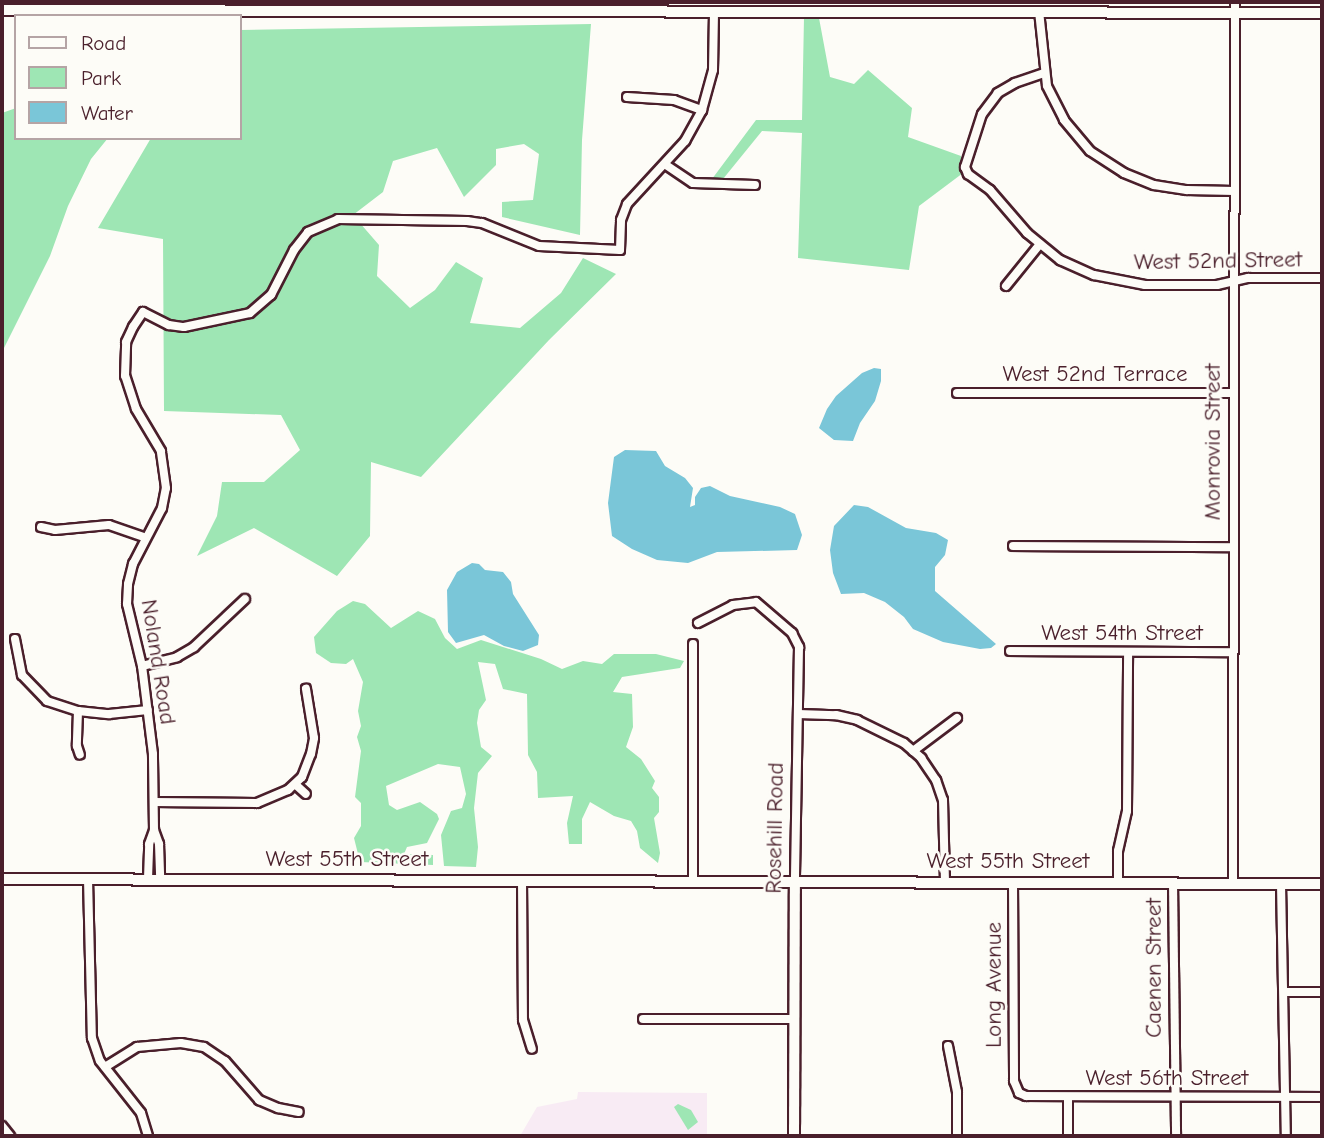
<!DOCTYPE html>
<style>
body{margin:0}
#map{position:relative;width:1324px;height:1138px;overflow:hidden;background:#fdfcf7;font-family:"Comic Neue",sans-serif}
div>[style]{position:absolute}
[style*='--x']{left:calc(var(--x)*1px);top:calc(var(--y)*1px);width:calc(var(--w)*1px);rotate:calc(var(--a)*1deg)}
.built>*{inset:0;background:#f8ebf4}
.green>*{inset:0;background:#9ee6b4}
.water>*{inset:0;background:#7ac6d8}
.roads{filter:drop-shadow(2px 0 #4a1f2b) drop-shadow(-2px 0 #4a1f2b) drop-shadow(0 2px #4a1f2b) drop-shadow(0 -2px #4a1f2b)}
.minor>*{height:8px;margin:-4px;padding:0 4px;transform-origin:4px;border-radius:4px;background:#fdfcf7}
.tertiary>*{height:10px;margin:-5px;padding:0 5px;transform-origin:5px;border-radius:5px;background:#fdfcf7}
span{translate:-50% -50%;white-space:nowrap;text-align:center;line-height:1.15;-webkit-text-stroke:5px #fdfcf7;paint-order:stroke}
.street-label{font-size:23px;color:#4a1f2b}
.frame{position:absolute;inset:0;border:4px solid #4a1f2b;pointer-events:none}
.legend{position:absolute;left:14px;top:14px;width:228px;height:126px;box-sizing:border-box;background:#fdfcf7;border:2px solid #b5a4a5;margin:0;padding:9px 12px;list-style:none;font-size:21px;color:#4a1f2b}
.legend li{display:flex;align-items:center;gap:14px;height:35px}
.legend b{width:35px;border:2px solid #b5a4a5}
</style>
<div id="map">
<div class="built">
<div style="clip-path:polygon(578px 1092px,707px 1093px,707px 1136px,520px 1136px,537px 1107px,577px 1099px)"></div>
</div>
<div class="green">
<div style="clip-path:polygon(2px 2px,224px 2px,223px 3px)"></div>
<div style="clip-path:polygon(804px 17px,819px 18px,830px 77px,854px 84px,868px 70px,912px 108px,908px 137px,961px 156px,963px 173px,919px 206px,909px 270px,798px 258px,802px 133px,762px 131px,723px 179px,712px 179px,756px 120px,802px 120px)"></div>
<div style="clip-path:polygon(591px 24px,582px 140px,580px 235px,502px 217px,502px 202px,533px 200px,539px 154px,524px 144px,496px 149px,496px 165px,464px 197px,437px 148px,393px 161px,383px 192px,353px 215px,379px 245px,377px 276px,410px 308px,435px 290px,456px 262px,483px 278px,470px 323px,520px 328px,561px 293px,583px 258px,616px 274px,549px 340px,421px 477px,371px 462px,370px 536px,337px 576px,254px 528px,197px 556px,217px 516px,222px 482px,264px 482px,300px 450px,281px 415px,164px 411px,163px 239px,98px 228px,151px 138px,240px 138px,240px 30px)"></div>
<div style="clip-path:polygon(16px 108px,16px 138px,108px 138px,91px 159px,68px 206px,50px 256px,2px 352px,2px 113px)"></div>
<div style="clip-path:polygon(353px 601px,365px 604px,391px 628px,418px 611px,435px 619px,445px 638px,457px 649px,481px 640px,541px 659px,562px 669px,583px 661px,602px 664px,614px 654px,656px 654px,684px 661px,680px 668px,622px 677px,613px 692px,632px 694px,633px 727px,626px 747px,641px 759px,655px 781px,652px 788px,659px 797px,659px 812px,654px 818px,660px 853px,658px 863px,640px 848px,637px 831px,631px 821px,614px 816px,590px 802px,582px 819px,582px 844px,569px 844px,567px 823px,573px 796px,538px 798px,537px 772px,528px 755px,527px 694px,503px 689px,495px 664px,478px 662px,486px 700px,479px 710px,477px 723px,481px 747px,492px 756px,478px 773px,474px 808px,478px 847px,476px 867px,444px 866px,441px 835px,451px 811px,462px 808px,466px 794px,460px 767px,438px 764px,386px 786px,389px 805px,397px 810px,420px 802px,437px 814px,439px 819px,427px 843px,407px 847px,404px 854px,433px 855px,433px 865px,360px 862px,354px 838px,361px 826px,361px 803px,355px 797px,361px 751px,357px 737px,361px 726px,358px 711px,363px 682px,353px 659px,346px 664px,331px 663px,316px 653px,314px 637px,337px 611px)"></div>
<div style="clip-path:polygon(678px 1104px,691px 1110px,698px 1122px,688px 1130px,674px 1107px)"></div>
</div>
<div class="water">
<div style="clip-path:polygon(874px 368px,881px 369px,881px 381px,875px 401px,860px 423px,853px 441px,834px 440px,819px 428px,827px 409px,836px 396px,862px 373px)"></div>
<div style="clip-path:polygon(625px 450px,656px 451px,665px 466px,685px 478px,693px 488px,690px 507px,695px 505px,695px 497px,701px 488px,710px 486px,730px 496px,780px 507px,795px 514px,802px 535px,797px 550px,717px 552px,688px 563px,657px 560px,632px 549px,612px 536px,608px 503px,614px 457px)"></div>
<div style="clip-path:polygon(854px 505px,868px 507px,906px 528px,936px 533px,948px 540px,945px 555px,935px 567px,935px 591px,996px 644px,991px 648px,980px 649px,943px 642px,913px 629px,904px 617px,885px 602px,864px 593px,841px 594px,833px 573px,830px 550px,834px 526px)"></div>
<div style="clip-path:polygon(472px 563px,479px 564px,485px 570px,503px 572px,511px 582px,513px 594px,539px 635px,538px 645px,523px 651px,504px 646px,484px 635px,456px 643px,448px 632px,447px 590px,457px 572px)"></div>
</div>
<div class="roads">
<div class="minor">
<div style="--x:1039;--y:11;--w:75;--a:83.9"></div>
<div style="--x:1047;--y:86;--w:38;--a:63"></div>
<div style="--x:1064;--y:120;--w:40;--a:50"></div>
<div style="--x:1090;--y:151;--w:40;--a:32.9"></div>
<div style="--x:1124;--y:173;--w:32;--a:22"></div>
<div style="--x:1154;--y:185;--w:33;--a:9"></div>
<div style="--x:1187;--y:190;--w:47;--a:1.2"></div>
<div style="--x:1044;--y:73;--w:31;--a:161"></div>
<div style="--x:1015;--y:83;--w:20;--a:150"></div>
<div style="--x:998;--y:93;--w:26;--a:127"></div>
<div style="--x:982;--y:114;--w:56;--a:107.8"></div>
<div style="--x:965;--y:167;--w:8;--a:67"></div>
<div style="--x:968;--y:174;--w:27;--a:36"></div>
<div style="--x:990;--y:190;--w:57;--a:49.3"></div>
<div style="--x:1027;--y:233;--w:43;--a:39.3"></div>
<div style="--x:1060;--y:260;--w:37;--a:24"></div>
<div style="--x:1094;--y:275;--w:52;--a:11.1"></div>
<div style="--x:1145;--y:285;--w:72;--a:0"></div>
<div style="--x:1217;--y:285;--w:32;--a:-13"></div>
<div style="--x:1248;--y:278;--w:74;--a:0"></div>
<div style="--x:627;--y:97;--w:47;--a:3.7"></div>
<div style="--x:674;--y:100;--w:30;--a:20"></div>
<div style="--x:666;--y:165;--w:32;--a:34"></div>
<div style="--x:693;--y:183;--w:62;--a:1.8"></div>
<div style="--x:1006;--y:286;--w:54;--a:-51"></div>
<div style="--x:957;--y:393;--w:276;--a:0"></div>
<div style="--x:41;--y:527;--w:14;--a:12"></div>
<div style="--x:55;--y:530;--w:54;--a:-5.3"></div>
<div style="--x:109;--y:525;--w:39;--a:19"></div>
<div style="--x:1013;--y:546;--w:219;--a:0.3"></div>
<div style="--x:698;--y:623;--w:39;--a:-27"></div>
<div style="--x:733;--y:605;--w:23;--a:-7"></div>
<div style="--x:756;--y:602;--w:48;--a:40.7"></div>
<div style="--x:792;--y:633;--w:16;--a:63"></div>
<div style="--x:799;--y:647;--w:234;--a:91"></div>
<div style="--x:15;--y:639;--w:37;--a:79"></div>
<div style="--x:22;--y:675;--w:36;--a:46"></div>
<div style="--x:47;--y:701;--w:33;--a:18"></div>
<div style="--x:78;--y:711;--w:31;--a:6"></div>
<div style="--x:109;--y:714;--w:39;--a:-6"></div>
<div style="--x:1010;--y:651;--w:223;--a:0.3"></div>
<div style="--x:142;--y:666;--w:36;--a:-14"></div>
<div style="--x:177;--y:657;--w:20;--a:-30"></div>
<div style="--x:194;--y:647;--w:70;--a:-43.3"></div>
<div style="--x:78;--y:711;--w:35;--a:92"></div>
<div style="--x:77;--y:746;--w:9;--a:72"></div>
<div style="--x:798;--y:714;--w:38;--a:2"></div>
<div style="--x:836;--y:715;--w:22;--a:13"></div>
<div style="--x:857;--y:720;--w:52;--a:26.1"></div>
<div style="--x:904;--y:743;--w:23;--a:41"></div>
<div style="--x:921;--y:758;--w:27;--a:56"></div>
<div style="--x:936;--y:780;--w:21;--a:71"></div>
<div style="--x:943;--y:800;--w:82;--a:88.6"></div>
<div style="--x:913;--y:751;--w:55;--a:-36.9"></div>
<div style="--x:296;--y:785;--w:13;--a:42"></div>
<div style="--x:154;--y:802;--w:103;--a:0.6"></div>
<div style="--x:257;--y:803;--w:34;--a:-23"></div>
<div style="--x:288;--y:790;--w:19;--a:-43"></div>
<div style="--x:302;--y:777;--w:25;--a:-69"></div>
<div style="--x:311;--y:754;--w:16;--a:-79"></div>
<div style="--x:314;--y:738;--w:50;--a:-99.3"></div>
<div style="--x:154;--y:830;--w:15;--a:70"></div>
<div style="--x:159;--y:844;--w:35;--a:88"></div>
<div style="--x:88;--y:879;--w:159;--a:88.6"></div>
<div style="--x:92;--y:1038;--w:24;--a:71"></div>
<div style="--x:100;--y:1061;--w:66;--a:51.7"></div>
<div style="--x:141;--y:1113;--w:24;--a:73"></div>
<div style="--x:148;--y:879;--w:35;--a:-88"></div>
<div style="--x:149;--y:844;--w:15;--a:-70"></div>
<div style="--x:154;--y:830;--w:76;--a:-90.8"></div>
<div style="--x:153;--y:754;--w:89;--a:-97.1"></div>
<div style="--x:142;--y:666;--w:64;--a:-103.6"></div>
<div style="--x:127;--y:604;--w:20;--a:-87"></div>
<div style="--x:128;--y:584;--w:21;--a:-76"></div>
<div style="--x:133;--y:564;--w:63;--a:-62.6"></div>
<div style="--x:162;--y:508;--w:20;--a:-79"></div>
<div style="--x:166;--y:488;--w:37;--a:-98"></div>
<div style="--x:161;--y:451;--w:49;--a:-120.8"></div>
<div style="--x:136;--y:409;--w:35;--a:-108"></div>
<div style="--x:125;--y:376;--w:34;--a:-88"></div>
<div style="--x:126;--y:342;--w:17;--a:-65"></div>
<div style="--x:133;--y:327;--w:18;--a:-56"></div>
<div style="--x:143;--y:312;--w:29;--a:27"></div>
<div style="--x:169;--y:325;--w:15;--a:8"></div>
<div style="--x:184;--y:327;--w:67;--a:-12"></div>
<div style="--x:250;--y:313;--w:28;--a:-41"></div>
<div style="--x:271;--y:295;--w:51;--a:-62.9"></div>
<div style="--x:294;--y:250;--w:23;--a:-52"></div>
<div style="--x:308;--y:232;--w:33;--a:-23"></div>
<div style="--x:338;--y:219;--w:129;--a:0.9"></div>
<div style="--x:467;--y:221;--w:15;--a:8"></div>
<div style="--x:482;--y:223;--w:61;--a:22"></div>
<div style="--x:539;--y:246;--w:81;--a:2.8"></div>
<div style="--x:620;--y:250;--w:30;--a:-88"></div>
<div style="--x:621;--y:220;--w:17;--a:-69"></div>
<div style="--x:627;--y:204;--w:86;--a:-47.4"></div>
<div style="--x:685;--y:141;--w:35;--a:-61"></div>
<div style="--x:702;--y:110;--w:41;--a:-74.6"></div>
<div style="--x:713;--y:70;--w:58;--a:-89"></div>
<div style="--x:522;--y:880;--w:140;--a:89.6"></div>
<div style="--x:523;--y:1020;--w:30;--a:73"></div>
<div style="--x:693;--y:881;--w:237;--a:-90"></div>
<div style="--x:1013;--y:882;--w:199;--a:89.7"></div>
<div style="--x:1014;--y:1081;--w:13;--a:67"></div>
<div style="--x:1019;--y:1093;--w:8;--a:23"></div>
<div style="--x:1026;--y:1096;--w:296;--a:0.2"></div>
<div style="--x:1118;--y:883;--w:32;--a:-90"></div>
<div style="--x:1118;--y:851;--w:41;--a:-77.3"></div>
<div style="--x:1127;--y:811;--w:159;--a:-89.6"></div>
<div style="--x:1173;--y:883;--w:253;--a:89.3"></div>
<div style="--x:1233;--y:883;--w:881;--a:-89.87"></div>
<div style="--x:1281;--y:884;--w:252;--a:88.9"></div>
<div style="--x:1284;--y:992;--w:38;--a:0"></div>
<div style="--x:643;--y:1019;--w:150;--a:0"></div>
<div style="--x:948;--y:1046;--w:47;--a:78.9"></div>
<div style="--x:957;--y:1092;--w:44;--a:90"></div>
<div style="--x:105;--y:1067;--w:38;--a:-32"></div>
<div style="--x:137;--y:1047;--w:44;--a:-5.2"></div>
<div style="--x:181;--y:1043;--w:23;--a:10"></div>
<div style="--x:204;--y:1047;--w:25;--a:34"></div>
<div style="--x:225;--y:1061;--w:52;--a:48.9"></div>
<div style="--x:259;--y:1100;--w:21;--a:23"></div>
<div style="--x:278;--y:1108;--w:21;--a:11"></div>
<div style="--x:1068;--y:1097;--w:39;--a:90"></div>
<div style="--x:2;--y:1126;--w:13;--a:51"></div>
</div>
<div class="tertiary">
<div style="--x:2;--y:10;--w:1320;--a:0.13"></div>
<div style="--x:2;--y:879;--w:1320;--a:0.22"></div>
<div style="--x:794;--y:1136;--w:255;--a:-89.8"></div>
</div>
</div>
<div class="street-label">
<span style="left:1218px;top:261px;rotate:-1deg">West 52nd Street</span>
<span style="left:1095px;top:374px">West 52nd Terrace</span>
<span style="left:1213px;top:442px;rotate:-90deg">Monrovia Street</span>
<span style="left:1122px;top:633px">West 54th Street</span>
<span style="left:158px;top:662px;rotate:81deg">Noland Road</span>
<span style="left:775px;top:828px;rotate:-89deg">Rosehill Road</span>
<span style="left:347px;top:859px">West 55th Street</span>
<span style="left:1008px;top:861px">West 55th Street</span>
<span style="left:1154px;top:968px;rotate:-90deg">Caenen Street</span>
<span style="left:994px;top:985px;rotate:-90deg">Long Avenue</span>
<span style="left:1167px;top:1078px">West 56th Street</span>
</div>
<div class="frame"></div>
<ul class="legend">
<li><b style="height:9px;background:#fdfcf7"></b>Road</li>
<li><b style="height:19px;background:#9ee6b4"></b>Park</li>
<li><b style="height:19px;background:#7ac6d8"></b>Water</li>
</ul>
</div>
